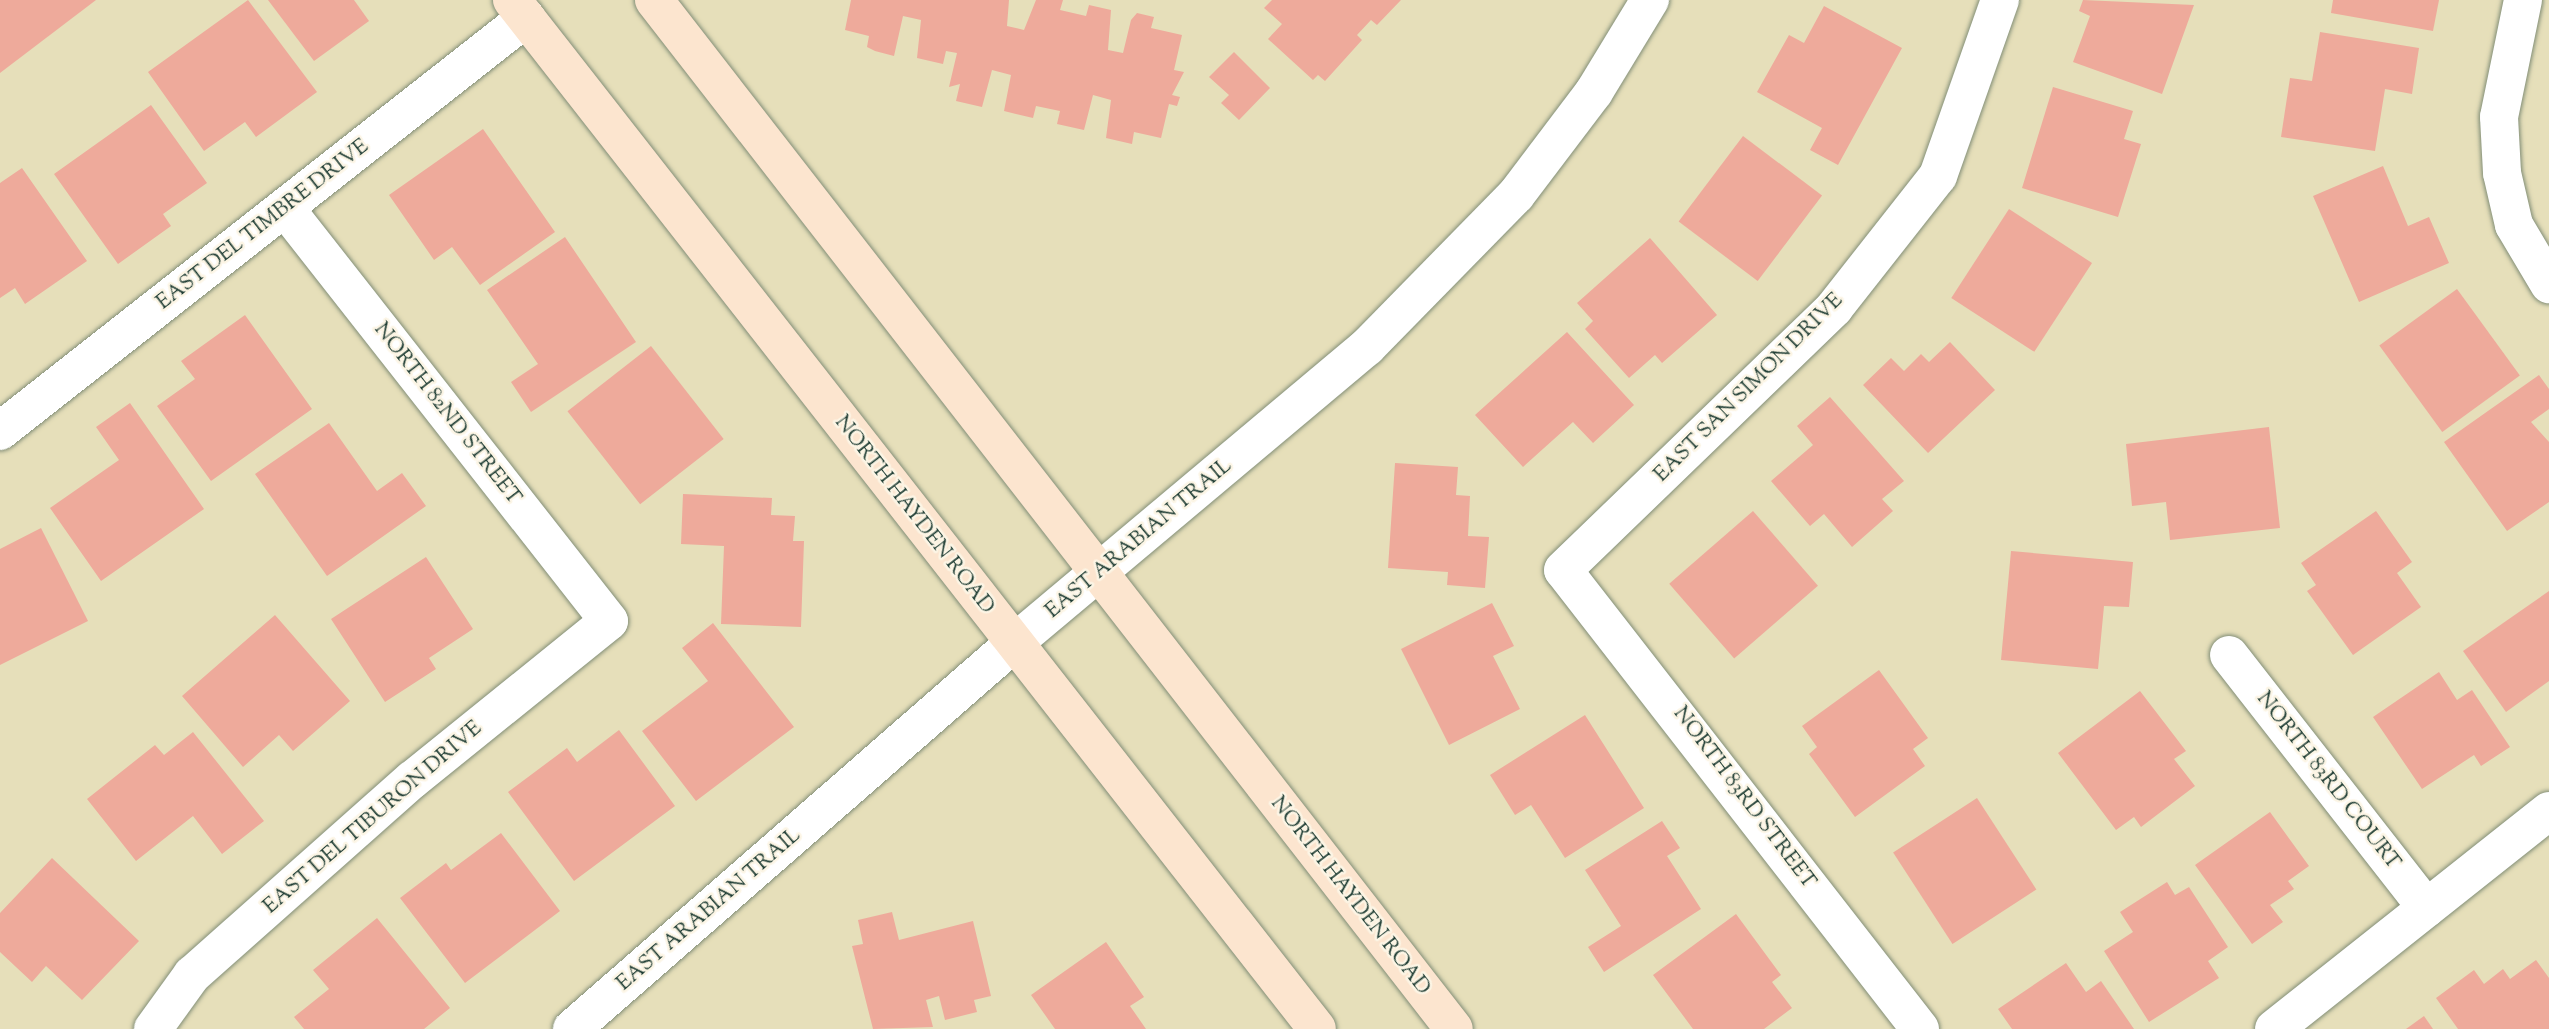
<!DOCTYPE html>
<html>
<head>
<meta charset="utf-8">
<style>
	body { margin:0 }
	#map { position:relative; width:2549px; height:1029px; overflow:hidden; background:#e6dfba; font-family:"Sorts Mill Goudy",serif }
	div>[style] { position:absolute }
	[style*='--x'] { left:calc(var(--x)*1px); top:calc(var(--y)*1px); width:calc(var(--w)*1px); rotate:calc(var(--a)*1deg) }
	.building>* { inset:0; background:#eeaa9b; transform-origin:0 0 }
	.roads { filter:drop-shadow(0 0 2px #828e77) drop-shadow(0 0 2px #828e77) }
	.minor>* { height:38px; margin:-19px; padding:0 19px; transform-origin:19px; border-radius:19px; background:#fff }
	.tertiary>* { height:38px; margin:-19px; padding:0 19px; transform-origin:19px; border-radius:19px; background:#fff }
	.secondary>* { height:38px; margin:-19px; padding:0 19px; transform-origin:19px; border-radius:19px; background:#fce5cf }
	span { translate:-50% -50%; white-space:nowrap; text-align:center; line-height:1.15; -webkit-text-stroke:5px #fcf5e5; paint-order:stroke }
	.street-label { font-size:21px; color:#1f3d34 }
</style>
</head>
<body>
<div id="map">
	<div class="building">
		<div style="clip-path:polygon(0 0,96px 0,0 73px)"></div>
		<div style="clip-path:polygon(248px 0,317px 92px,256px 137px,245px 122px,204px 151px,148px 72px)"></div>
		<div style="clip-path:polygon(268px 0,354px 0,369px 21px,314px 61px)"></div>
		<div style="clip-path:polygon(851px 0,1009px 0,1007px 26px,1024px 30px,1036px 0,1063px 0,1060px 10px,1086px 16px,1089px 5px,1111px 10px,1108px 50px,1123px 53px,1131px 20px,1137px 13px,1154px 17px,1151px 28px,1182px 35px,1174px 70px,1184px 72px,1172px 95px,1180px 97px,1177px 106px,1169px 104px,1161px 138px,1134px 132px,1132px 144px,1106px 138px,1111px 100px,1093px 95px,1084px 130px,1057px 124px,1060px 111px,1036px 106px,1033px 118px,1004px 111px,1011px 75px,992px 70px,982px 107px,956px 101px,960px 84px,949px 87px,957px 53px,946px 51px,943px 64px,917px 58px,921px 20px,903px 16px,894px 56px,875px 51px,867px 47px,869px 36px,845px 30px)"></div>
		<div style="clip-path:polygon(1272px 0,1401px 0,1377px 25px,1371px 20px,1357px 35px,1362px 40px,1325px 81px,1318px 75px,1313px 80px,1268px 39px,1282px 24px,1264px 8px)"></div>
		<div style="clip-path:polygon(2083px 0,2194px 5px,2162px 94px,2073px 62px,2090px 16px,2079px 11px)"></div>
		<div style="clip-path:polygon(2333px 0,2439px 0,2433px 31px,2331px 13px)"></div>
		<div style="clip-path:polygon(1824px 6px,1902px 48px,1838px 165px,1810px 150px,1822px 128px,1757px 92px,1789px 35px,1804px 43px)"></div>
		<div style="clip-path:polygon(2320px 32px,2419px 48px,2412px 94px,2385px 89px,2375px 151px,2281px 137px,2290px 78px,2312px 81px)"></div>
		<div style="clip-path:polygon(1234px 52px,1270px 88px,1239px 120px,1221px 103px,1229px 95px,1209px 77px)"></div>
		<div style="clip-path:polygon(2053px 87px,2133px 111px,2124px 139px,2141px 144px,2118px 217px,2022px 188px)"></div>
		<div style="clip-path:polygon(151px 105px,207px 183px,163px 214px,171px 226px,118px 264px,54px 174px)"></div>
		<div style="clip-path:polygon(483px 129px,555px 232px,480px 285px,452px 247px,434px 260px,389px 195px)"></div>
		<div style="left:1743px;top:136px;width:99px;height:107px;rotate:37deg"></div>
		<div style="clip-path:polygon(2383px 166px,2408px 226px,2429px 217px,2449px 263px,2359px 302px,2313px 196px)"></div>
		<div style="clip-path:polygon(22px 168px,87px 261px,25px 304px,15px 288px,0 298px,0 183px)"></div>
		<div style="left:2009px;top:209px;width:99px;height:106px;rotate:33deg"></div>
		<div style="clip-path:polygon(565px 237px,636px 342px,531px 412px,511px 382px,538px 364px,487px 290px)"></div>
		<div style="clip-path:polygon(1650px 238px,1717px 315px,1662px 363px,1655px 355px,1629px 378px,1585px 329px,1593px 321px,1577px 303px)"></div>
		<div style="left:2457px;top:289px;width:107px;height:96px;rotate:54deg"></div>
		<div style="clip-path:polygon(245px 315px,312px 409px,211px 481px,157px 406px,195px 379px,181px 361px)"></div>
		<div style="clip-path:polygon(1567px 332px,1634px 405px,1593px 443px,1573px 422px,1523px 467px,1475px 415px)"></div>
		<div style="clip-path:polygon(1950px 342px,1995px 390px,1928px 453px,1863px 385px,1891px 358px,1904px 371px,1921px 354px,1929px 362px)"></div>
		<div style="left:651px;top:346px;width:118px;height:106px;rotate:52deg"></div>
		<div style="clip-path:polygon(2539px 375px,2549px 389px,2549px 409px,2531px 422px,2549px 442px,2549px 502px,2507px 531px,2444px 442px)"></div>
		<div style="clip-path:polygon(1830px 397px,1904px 481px,1882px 499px,1893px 511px,1852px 547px,1824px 514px,1810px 526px,1771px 481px,1813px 445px,1797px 426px)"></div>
		<div style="clip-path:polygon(130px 403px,204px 509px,101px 581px,50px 508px,119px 460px,96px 427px)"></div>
		<div style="clip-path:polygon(329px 423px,377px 491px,402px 473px,426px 506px,327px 576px,255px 474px)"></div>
		<div style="clip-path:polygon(2269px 427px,2280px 528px,2170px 540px,2166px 502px,2132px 506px,2126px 444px)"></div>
		<div style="clip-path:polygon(1395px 463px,1458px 467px,1456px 495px,1470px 496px,1468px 536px,1489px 537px,1485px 588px,1447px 585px,1448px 572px,1388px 568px)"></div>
		<div style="clip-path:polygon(683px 494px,772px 498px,771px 515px,795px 516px,793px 541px,804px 541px,801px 627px,721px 624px,724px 546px,681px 544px)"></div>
		<div style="left:1753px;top:511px;width:99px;height:111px;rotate:49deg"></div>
		<div style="clip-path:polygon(2376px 511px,2412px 562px,2397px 573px,2421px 607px,2353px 655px,2307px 591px,2316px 585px,2301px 563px)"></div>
		<div style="clip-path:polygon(41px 528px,88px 621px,0 665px,0 549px)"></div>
		<div style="clip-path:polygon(2011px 551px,2133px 562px,2129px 607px,2104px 606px,2098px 669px,2001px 660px)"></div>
		<div style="clip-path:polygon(426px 557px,473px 629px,429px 658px,436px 669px,385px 702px,331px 619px)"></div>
		<div style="clip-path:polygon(2549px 591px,2549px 681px,2506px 712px,2463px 651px)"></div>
		<div style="clip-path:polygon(1492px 603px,1514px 646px,1493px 656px,1520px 709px,1449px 745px,1401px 649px)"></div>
		<div style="clip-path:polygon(275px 615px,350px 701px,293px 751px,279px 735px,243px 767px,182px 696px)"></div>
		<div style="clip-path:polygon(713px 623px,794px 727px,696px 801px,642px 731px,708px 681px,682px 648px)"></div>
		<div style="clip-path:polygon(1879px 670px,1928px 738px,1913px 749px,1925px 766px,1855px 817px,1809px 754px,1817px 747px,1802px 726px)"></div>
		<div style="clip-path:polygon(2439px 672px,2457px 700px,2472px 690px,2510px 747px,2481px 766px,2474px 755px,2422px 789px,2373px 717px)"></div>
		<div style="clip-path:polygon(2140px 691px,2186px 751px,2174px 759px,2195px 786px,2141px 827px,2134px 817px,2116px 830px,2058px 753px)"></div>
		<div style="clip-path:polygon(1585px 715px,1644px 808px,1565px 858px,1531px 805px,1515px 815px,1490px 775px)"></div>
		<div style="clip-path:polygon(619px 730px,675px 806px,574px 881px,508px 792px,567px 748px,577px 762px)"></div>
		<div style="clip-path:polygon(193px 732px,264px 821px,222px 854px,193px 816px,136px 861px,87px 799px,155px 745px,164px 755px)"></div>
		<div style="left:1977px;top:798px;width:109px;height:100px;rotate:57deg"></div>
		<div style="clip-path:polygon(2270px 812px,2309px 866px,2288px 881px,2294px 889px,2270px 905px,2283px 922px,2252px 944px,2195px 865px)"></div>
		<div style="clip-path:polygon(1662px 821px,1680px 848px,1667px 856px,1701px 909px,1604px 972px,1588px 947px,1621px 926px,1585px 870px)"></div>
		<div style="clip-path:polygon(501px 833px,560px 911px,465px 983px,400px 898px,446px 863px,451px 870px)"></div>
		<div style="clip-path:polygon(52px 858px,139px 941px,82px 1000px,46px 966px,32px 982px,0 952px,0 913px)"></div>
		<div style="clip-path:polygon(2167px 882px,2175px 895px,2189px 887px,2228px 947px,2208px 961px,2219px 978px,2149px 1022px,2104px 951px,2133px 932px,2120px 912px)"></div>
		<div style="clip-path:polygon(892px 912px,899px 940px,973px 921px,991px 996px,974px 1000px,977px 1012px,945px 1020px,939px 996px,926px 1000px,933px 1027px,873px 1029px,852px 946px,863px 944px,858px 920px)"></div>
		<div style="clip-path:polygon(1736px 914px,1781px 975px,1772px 982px,1792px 1008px,1764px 1029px,1693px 1029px,1653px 975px)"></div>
		<div style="clip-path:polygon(377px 918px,450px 1008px,424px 1029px,304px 1029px,294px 1017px,329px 989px,313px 970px)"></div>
		<div style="clip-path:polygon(1106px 942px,1144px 997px,1130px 1006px,1146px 1029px,1055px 1029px,1031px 995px)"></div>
		<div style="clip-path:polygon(2536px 960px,2549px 978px,2549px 1029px,2458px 1029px,2436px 998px,2474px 970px,2484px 984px,2503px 969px,2510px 979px)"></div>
		<div style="clip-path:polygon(2066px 963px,2086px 992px,2101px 981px,2134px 1029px,2012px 1029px,1998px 1009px)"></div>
		<div style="clip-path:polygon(2424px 1016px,2433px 1029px,2406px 1029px)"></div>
	</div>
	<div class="roads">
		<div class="minor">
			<div style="--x:2523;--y:0;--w:119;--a:101.6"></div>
			<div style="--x:2499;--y:117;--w:56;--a:86.9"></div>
			<div style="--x:2502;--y:173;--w:53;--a:77"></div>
			<div style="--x:2514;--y:225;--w:69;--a:59.3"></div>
			<div style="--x:0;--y:431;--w:669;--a:-38.14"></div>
			<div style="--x:2229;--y:655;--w:321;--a:52"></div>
			<div style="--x:153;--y:1029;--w:67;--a:-54.2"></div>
			<div style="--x:192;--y:975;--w:294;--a:-41.6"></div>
			<div style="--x:412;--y:780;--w:253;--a:-38.9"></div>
			<div style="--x:609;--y:621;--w:525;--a:-128.11"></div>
			<div style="--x:1920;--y:1029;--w:581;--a:-127.87"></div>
			<div style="--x:1563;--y:570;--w:377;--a:-44"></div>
			<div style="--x:1834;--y:308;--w:168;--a:-51.8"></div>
			<div style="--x:1938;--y:176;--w:187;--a:-70.6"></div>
			<div style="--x:2274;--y:1029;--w:351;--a:-38.4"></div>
		</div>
		<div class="tertiary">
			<div style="--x:572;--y:1029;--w:587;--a:-41.13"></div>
			<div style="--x:1014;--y:643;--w:461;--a:-40"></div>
			<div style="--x:1367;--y:347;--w:213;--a:-45.6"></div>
			<div style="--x:1516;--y:195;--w:129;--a:-52.9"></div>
			<div style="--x:1594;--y:92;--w:108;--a:-58.7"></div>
		</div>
		<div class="secondary">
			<div style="--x:512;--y:0;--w:1306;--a:51.96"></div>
			<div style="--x:654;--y:0;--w:1303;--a:52.14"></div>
		</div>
	</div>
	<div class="street-label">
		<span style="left:263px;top:225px;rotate:-38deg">EAST DEL TIMBRE DRIVE</span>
		<span style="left:1749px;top:388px;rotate:-45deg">EAST SAN SIMON DRIVE</span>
		<span style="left:447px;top:414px;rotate:52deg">NORTH 82ND STREET</span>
		<span style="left:914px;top:515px;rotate:52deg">NORTH HAYDEN ROAD</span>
		<span style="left:1139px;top:539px;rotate:-40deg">EAST ARABIAN TRAIL</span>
		<span style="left:2328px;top:781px;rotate:52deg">NORTH 83RD COURT</span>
		<span style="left:1744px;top:798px;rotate:53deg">NORTH 83RD STREET</span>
		<span style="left:373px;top:818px;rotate:-41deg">EAST DEL TIBURON DRIVE</span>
		<span style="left:1350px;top:896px;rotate:52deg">NORTH HAYDEN ROAD</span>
		<span style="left:709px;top:910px;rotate:-41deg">EAST ARABIAN TRAIL</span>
	</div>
</div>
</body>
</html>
